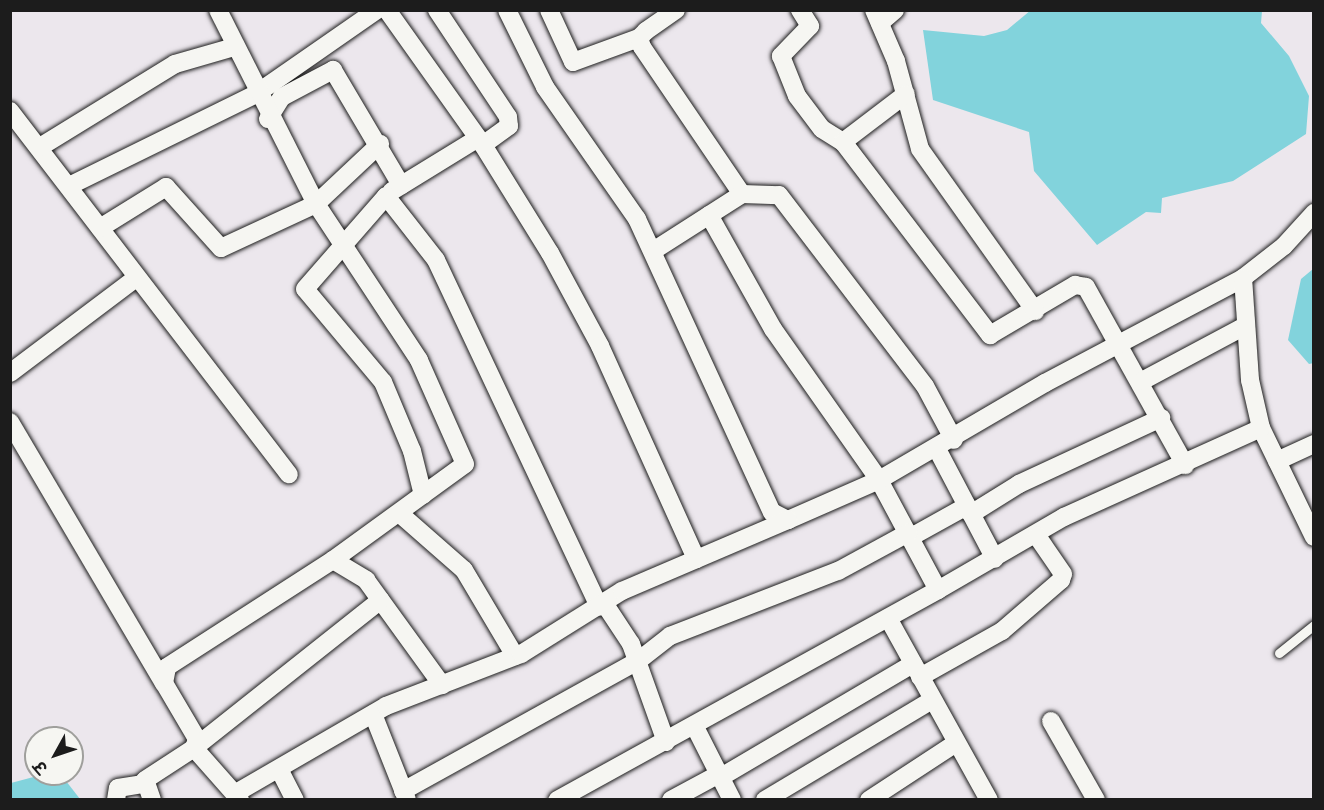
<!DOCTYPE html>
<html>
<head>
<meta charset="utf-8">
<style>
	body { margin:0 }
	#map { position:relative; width:1324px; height:810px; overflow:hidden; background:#ece7ed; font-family:"Balsamiq Sans","Playpen Sans Deva",sans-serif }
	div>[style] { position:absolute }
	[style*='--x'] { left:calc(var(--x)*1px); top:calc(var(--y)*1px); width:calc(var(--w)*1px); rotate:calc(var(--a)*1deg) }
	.water>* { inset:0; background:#82d3dc }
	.roads { filter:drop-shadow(0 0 2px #1c1c1c) drop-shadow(0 0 2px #1c1c1c) }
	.service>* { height:9px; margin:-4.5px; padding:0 4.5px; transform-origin:4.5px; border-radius:4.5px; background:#f6f6f2 }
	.minor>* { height:18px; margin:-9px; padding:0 9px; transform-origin:9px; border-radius:9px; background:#f6f6f2 }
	span { translate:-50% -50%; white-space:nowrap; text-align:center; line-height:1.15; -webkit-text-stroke:4.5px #f6f6f2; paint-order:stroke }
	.frame { position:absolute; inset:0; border:12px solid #1c1c1c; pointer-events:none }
	.north { position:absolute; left:24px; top:726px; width:60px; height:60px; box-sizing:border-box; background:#f6f6f2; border:2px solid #9f9f9c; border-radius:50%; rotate:230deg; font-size:16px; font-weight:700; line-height:24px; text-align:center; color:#1c1c1c }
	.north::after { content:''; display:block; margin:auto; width:21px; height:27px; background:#1c1c1c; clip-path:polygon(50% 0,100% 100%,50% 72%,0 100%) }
</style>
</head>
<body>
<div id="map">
	<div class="water">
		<div style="clip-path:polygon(1031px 10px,1262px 11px,1261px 23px,1289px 56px,1309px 96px,1306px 134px,1233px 181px,1162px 198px,1161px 213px,1146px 212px,1097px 245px,1034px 171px,1029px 132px,933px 100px,923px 30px,984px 36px,1007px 30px)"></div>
		<div style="clip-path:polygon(1313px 269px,1314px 363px,1309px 364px,1288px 340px,1301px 279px)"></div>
		<div style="clip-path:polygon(41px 775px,66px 781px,80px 799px,11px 799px,11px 783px)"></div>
	</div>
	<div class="roads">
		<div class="service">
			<div style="--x:1279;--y:653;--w:45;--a:-38.7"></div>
		</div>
		<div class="minor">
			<div style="--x:387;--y:10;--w:166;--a:54.6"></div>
			<div style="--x:483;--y:145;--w:127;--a:58.2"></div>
			<div style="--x:550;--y:253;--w:106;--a:61.7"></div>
			<div style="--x:600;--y:346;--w:234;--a:65.7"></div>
			<div style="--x:437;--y:10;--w:128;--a:56.4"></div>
			<div style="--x:508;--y:117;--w:9;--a:84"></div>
			<div style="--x:509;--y:126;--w:32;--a:144"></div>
			<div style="--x:507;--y:10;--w:86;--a:63.7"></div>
			<div style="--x:545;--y:87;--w:161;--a:55.1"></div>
			<div style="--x:637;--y:219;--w:323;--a:65.3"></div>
			<div style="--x:772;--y:512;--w:18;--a:27"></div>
			<div style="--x:788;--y:520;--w:99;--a:-23.7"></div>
			<div style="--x:879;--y:480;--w:125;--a:61.8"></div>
			<div style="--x:938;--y:590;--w:435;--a:151.1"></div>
			<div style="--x:549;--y:10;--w:57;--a:65.2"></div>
			<div style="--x:573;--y:62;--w:70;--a:-20"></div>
			<div style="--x:676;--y:10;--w:37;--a:145"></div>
			<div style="--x:646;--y:31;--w:10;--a:135"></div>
			<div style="--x:639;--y:38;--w:9;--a:72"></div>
			<div style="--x:642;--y:47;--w:178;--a:55.8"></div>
			<div style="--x:742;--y:194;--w:37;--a:2"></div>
			<div style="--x:779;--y:195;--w:240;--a:52.6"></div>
			<div style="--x:925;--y:386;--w:61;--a:61.8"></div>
			<div style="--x:800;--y:10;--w:19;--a:58"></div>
			<div style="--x:810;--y:26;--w:42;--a:134"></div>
			<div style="--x:781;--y:56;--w:43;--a:68.2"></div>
			<div style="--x:797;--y:96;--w:41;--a:52.9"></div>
			<div style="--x:822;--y:129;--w:25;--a:32"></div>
			<div style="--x:843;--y:142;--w:243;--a:52.7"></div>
			<div style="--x:990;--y:335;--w:99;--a:-30.5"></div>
			<div style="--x:1075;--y:285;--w:11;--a:10"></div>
			<div style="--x:1086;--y:287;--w:204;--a:60.9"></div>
			<div style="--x:874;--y:10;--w:56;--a:66.7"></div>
			<div style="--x:896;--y:61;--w:91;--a:74.7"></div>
			<div style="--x:920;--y:149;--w:199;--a:54.6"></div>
			<div style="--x:880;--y:23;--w:20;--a:-41"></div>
			<div style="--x:10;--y:111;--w:458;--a:52.5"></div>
			<div style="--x:268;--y:119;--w:26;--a:-58"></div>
			<div style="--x:282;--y:97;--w:58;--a:-27.9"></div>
			<div style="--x:333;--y:70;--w:134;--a:59.4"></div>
			<div style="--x:843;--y:142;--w:79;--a:-37.3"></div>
			<div style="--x:40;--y:147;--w:158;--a:-31.6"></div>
			<div style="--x:175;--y:64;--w:61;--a:-16.1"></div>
			<div style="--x:71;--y:185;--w:206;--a:-26.2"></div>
			<div style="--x:256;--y:94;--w:147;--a:-34.8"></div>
			<div style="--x:392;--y:191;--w:101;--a:-31.6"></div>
			<div style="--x:709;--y:215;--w:131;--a:60.7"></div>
			<div style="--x:773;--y:329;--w:184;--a:54.9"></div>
			<div style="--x:879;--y:480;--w:192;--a:-30.3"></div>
			<div style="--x:1045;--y:383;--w:224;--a:-27.9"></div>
			<div style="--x:1243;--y:278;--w:52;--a:-38"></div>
			<div style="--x:1284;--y:246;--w:45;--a:-47.7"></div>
			<div style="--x:100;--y:228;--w:78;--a:-31.8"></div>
			<div style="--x:166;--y:187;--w:82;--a:48"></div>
			<div style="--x:221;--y:248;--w:105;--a:-24.9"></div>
			<div style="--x:316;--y:204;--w:88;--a:-43.2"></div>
			<div style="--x:653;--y:251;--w:106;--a:-32.6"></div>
			<div style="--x:10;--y:373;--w:158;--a:-37"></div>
			<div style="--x:1142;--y:381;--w:117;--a:-28.1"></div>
			<div style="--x:10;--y:422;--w:303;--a:59.5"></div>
			<div style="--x:1261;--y:428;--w:121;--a:64.1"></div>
			<div style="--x:937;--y:449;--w:124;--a:62.2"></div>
			<div style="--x:1277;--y:461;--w:41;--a:-24.7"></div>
			<div style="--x:423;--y:495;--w:45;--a:-104"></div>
			<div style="--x:412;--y:451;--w:75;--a:-112.8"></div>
			<div style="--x:383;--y:382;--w:121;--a:-130"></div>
			<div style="--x:305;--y:289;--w:123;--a:-48.9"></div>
			<div style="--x:386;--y:196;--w:81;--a:52"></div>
			<div style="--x:436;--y:260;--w:383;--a:64.8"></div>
			<div style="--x:399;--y:513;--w:86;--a:41.2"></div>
			<div style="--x:464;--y:570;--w:100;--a:59.3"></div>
			<div style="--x:971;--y:514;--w:57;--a:-32"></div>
			<div style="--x:1019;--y:484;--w:157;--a:-24.9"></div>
			<div style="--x:911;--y:537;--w:64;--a:-29"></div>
			<div style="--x:333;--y:560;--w:39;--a:31"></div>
			<div style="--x:366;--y:580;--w:130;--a:54.1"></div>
			<div style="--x:938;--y:590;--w:146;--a:-30.1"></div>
			<div style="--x:1064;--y:517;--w:216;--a:-24.3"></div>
			<div style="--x:1261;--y:428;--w:49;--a:-102.9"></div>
			<div style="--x:1250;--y:380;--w:102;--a:-93.9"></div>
			<div style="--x:604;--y:603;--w:49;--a:56.6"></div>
			<div style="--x:631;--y:644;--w:104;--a:70.3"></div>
			<div style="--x:888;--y:618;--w:208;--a:61"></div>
			<div style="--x:920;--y:677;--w:94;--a:-29.3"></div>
			<div style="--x:1002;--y:631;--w:78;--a:-40.8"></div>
			<div style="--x:1061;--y:580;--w:6;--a:-72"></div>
			<div style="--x:1063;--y:574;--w:46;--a:-124.4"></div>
			<div style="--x:373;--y:714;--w:92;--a:68.4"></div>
			<div style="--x:1051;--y:721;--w:91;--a:60.3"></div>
			<div style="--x:695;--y:727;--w:82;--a:63.1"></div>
			<div style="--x:279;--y:769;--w:35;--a:63"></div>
			<div style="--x:721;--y:777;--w:223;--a:-30.5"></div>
			<div style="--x:403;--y:791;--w:269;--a:-29"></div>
			<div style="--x:638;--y:661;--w:41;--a:-38"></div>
			<div style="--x:670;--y:636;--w:180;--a:-21.2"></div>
			<div style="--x:838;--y:571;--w:80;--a:-28.5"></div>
			<div style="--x:236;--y:793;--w:173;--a:-30.1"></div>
			<div style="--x:386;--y:706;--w:145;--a:-21.1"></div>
			<div style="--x:521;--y:654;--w:119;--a:-32"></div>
			<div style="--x:622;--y:591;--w:181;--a:-23.2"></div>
			<div style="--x:116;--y:800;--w:12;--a:-81"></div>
			<div style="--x:118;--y:788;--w:26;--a:-9"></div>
			<div style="--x:152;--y:800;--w:21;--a:-109"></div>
			<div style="--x:145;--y:780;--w:59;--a:-33.1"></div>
			<div style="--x:194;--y:748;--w:9;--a:-72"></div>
			<div style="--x:197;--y:739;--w:65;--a:-120.5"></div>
			<div style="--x:164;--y:683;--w:16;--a:-79"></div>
			<div style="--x:167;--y:667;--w:197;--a:-32.8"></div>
			<div style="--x:333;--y:560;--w:163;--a:-36"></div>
			<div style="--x:465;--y:464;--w:114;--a:-113.9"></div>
			<div style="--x:419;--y:360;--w:187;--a:-123.4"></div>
			<div style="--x:316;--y:204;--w:217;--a:-116.8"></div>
			<div style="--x:240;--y:800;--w:69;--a:-131.5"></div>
			<div style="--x:194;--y:748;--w:238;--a:-38.4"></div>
			<div style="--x:671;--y:800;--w:55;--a:-28.4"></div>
			<div style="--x:765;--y:800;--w:195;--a:-30.9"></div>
			<div style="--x:869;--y:800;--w:104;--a:-33.2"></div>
		</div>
	</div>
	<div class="frame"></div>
	<div class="north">उ</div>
</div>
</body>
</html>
